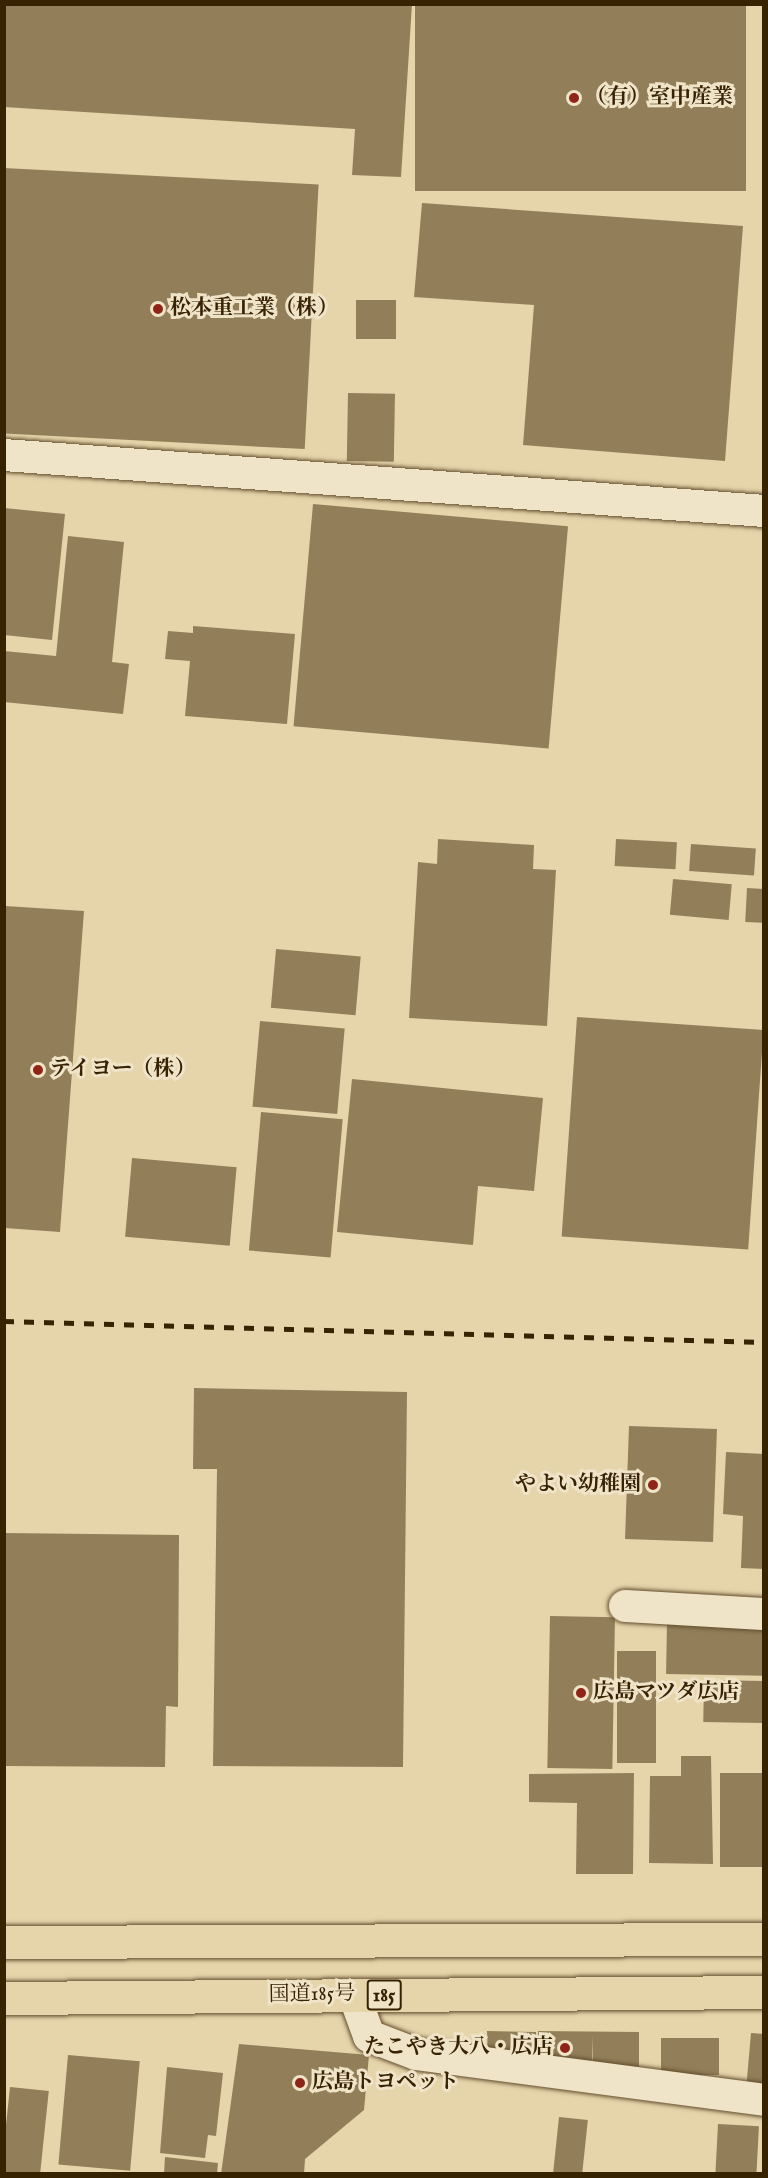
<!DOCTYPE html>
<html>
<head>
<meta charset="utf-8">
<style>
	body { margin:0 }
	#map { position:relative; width:768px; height:2178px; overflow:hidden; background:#e6d4ab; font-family:"IM FELL English","Noto Serif JP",serif }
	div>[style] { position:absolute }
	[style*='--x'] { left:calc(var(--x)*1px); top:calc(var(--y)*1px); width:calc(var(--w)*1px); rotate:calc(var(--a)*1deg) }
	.building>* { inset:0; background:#927f5a; transform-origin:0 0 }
	.roads { filter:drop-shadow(0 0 2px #634e2c) drop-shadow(0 0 2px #634e2c) }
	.minor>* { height:32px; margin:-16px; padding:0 16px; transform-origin:16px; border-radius:16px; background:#efe3c8 }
	.trunk>* { height:33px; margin:-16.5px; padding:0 16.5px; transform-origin:16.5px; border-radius:16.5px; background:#e6d4ab }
	.rail>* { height:4.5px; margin-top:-2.25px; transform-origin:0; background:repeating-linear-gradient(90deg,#372202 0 10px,transparent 0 20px) }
	.dots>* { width:16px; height:16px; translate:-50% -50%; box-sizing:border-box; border:3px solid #efe3c8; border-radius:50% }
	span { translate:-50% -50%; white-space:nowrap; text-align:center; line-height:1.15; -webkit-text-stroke:6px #efe3c8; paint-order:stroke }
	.shield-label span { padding:2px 4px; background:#efe3c8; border:2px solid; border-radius:4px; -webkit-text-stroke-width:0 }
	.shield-label { font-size:20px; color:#372202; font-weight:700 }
	.poi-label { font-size:21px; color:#372202; font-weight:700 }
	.left { translate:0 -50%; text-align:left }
	.right { translate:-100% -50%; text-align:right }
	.street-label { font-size:21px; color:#372202 }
	.frame { position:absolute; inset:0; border:6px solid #372202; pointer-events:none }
</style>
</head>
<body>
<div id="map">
	<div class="building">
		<div style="clip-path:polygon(4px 4px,412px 4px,401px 177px,352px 175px,355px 129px,4px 107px)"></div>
		<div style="left:415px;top:4px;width:331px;height:187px"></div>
		<div style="left:4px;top:168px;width:315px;height:265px;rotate:3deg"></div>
		<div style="clip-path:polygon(422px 203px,743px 226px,725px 461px,523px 445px,534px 305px,414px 297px)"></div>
		<div style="left:356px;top:300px;width:40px;height:39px"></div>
		<div style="left:348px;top:393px;width:47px;height:68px;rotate:1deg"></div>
		<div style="left:313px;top:504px;width:256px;height:223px;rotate:5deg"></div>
		<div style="clip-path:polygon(4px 508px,65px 514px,52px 640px,4px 635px)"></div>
		<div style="clip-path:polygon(68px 536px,124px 542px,112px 662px,129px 664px,123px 714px,4px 702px,4px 651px,56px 656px)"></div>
		<div style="clip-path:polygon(193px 626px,295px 634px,287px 724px,185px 716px,190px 661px,165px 659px,168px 631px,193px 633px)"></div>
		<div style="clip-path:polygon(438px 839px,534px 845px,533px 869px,556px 870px,547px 1026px,409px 1018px,418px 862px,437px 864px)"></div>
		<div style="left:616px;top:839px;width:61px;height:27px;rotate:3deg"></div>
		<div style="left:691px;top:844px;width:65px;height:27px;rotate:4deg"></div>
		<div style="left:673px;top:879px;width:59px;height:36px;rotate:5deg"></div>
		<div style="left:747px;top:888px;width:17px;height:34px;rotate:3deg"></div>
		<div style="clip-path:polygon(5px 906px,84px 911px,60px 1232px,5px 1228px)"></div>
		<div style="left:276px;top:949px;width:85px;height:59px;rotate:5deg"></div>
		<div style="left:577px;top:1017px;width:187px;height:220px;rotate:4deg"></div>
		<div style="left:260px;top:1021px;width:85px;height:86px;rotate:5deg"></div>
		<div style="clip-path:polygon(352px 1079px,543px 1098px,534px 1191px,478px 1186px,473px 1245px,337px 1232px)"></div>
		<div style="left:261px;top:1112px;width:82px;height:139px;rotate:5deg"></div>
		<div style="left:132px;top:1158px;width:105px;height:79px;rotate:5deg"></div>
		<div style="clip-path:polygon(194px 1388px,407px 1392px,403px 1767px,213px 1766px,217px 1469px,193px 1469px)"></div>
		<div style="left:629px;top:1426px;width:88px;height:113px;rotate:2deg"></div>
		<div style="clip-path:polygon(726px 1452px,764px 1454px,764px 1569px,741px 1568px,743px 1516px,723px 1514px)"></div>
		<div style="clip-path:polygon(4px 1533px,179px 1535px,178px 1707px,166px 1706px,165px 1767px,4px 1766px)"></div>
		<div style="left:550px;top:1616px;width:65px;height:152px;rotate:1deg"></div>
		<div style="left:667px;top:1622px;width:97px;height:52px;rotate:1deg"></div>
		<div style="left:617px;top:1651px;width:39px;height:112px"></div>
		<div style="left:704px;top:1680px;width:60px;height:42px;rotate:1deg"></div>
		<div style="clip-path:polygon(681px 1756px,711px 1756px,713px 1864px,649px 1863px,650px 1776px,681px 1776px)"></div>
		<div style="clip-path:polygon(634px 1773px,633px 1874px,576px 1874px,577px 1803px,529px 1802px,529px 1774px)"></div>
		<div style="left:720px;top:1773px;width:44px;height:94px"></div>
		<div style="clip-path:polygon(487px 2031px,536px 2032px,536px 2064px,488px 2054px)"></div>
		<div style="clip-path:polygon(538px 2031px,639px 2032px,639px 2070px,593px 2070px,593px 2035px,592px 2069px,537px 2064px)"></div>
		<div style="clip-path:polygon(751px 2033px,764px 2034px,764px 2091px,746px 2090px)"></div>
		<div style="left:661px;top:2038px;width:58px;height:37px"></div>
		<div style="clip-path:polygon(239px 2044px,369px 2055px,364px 2110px,305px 2159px,304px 2174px,221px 2174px)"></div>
		<div style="left:68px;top:2055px;width:72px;height:110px;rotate:5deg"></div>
		<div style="clip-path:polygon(167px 2067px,223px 2073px,216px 2136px,208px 2135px,205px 2158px,160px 2153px)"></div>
		<div style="left:10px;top:2087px;width:39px;height:87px;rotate:6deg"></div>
		<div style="left:559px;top:2117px;width:29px;height:57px;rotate:6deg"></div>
		<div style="left:718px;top:2124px;width:41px;height:50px;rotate:3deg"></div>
		<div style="clip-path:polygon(165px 2157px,218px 2163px,217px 2174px,164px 2174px)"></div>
	</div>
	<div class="roads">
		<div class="minor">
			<div style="--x:4;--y:455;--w:762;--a:4.21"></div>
			<div style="--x:625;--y:1606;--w:139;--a:3.3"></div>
			<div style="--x:354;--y:1995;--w:44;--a:69.9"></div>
			<div style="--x:369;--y:2036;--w:50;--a:21"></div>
			<div style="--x:416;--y:2054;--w:351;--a:7.5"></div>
		</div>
		<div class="trunk">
			<div style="--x:4;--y:1942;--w:760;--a:-0.23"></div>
			<div style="--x:4;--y:1998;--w:760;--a:-0.45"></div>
		</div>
	</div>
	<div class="rail">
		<div style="--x:4;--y:1321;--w:760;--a:1.58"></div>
	</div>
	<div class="dots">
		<div style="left:574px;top:98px;background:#8f2418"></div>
		<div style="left:158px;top:309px;background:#8f2418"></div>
		<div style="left:38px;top:1070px;background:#8f2418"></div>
		<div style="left:653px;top:1485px;background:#8f2418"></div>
		<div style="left:581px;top:1693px;background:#8f2418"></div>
		<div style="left:565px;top:2048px;background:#8f2418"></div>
		<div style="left:300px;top:2083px;background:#8f2418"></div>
	</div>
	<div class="shield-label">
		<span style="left:384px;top:1995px">185</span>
	</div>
	<div class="poi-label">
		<span class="left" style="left:586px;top:98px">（有）室中産業</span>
		<span class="left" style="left:170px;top:309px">松本重工業（株）</span>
		<span class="left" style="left:50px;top:1070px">テイヨー（株）</span>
		<span class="right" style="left:641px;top:1485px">やよい幼稚園</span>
		<span class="left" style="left:593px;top:1693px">広島マツダ広店</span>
		<span class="right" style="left:553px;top:2048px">たこやき大八・広店</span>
		<span class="left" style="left:312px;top:2083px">広島トヨペット</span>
	</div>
	<div class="street-label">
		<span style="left:312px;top:1995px;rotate:-1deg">国道185号</span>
	</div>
	<div class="frame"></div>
</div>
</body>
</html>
